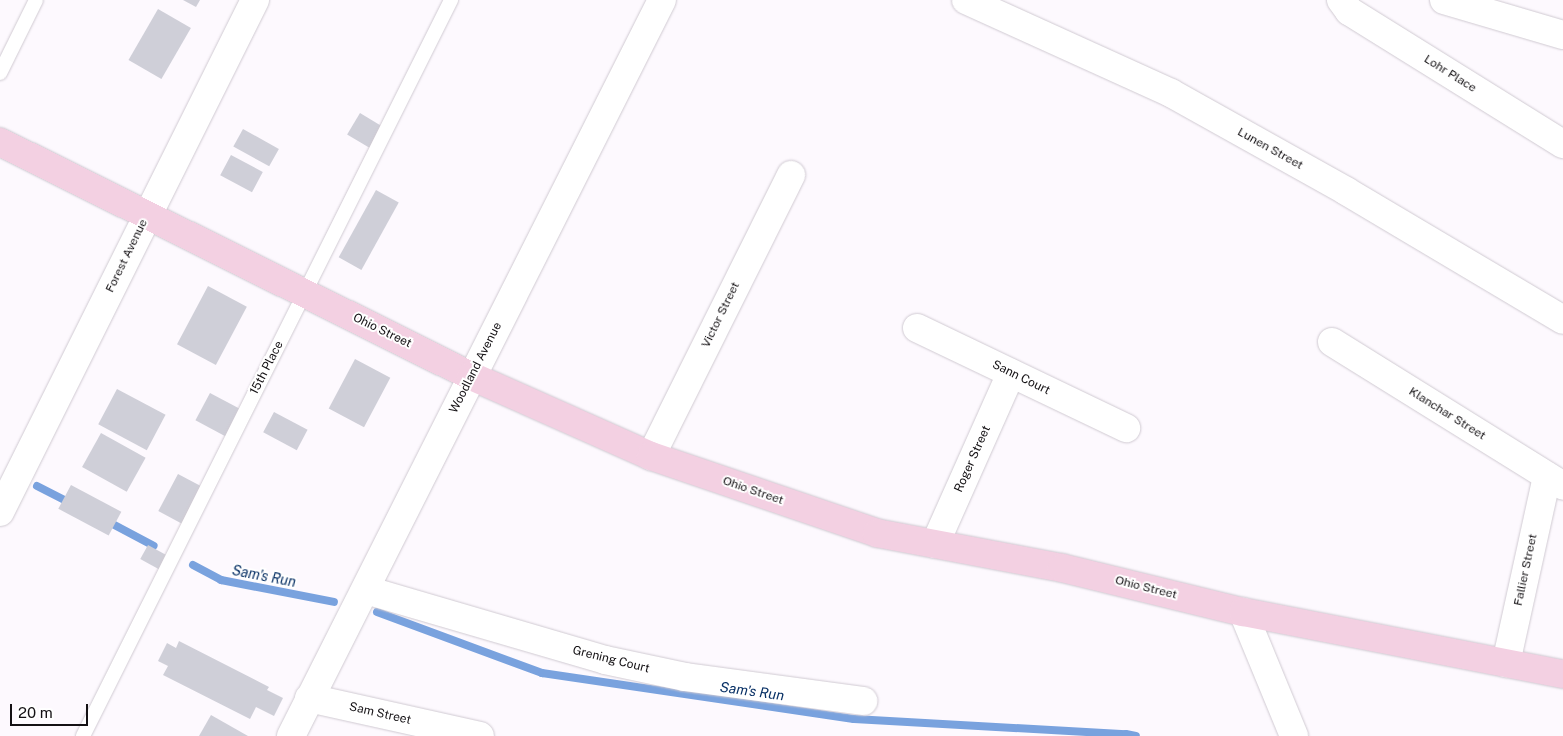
<!DOCTYPE html>
<html>
<head>
<meta charset="utf-8">
<style>
	body { margin:0 }
	#map { position:relative; width:1563px; height:736px; overflow:hidden; background:#fdf9fe; font-family:"Public Sans",sans-serif }
	div>[style] { position:absolute }
	[style*='--x'] { left:calc(var(--x)*1px); top:calc(var(--y)*1px); width:calc(var(--w)*1px); rotate:calc(var(--a)*1deg) }
	.stream>* { height:8px; margin:-4px; padding:0 4px; transform-origin:4px; border-radius:4px; background:#79a2de }
	.building>* { inset:0; background:#cfcfd8; transform-origin:0 0 }
	.roads { filter:drop-shadow(0 0 1px #d0cad2) drop-shadow(0 0 1px #d0cad2) }
	.lane>* { height:14px; margin:-7px; padding:0 7px; transform-origin:7px; border-radius:7px; background:#fff }
	.street>* { height:28px; margin:-14px; padding:0 14px; transform-origin:14px; border-radius:14px; background:#fff }
	.secondary>* { height:28px; margin:-14px; padding:0 14px; transform-origin:14px; border-radius:14px; background:#f3d0e2 }
	span { translate:-50% -50%; white-space:nowrap; text-align:center; line-height:1.15; -webkit-text-stroke:4px #fff; paint-order:stroke }
	.street-label { font-size:12px; color:#141114 }
	.water-label { font-size:14px; color:#083065; font-style:italic }
	.scale { position:absolute; left:10px; top:704px; width:78px; height:22px; box-sizing:border-box; border:2px solid #141114; border-top:0; padding-left:6px; font-size:15px; line-height:18px; white-space:nowrap; color:#141114; -webkit-text-stroke:4px #fff; paint-order:stroke }
</style>
</head>
<body>
<div id="map">
	<div class="stream">
		<div style="--x:37;--y:486;--w:39;--a:27"></div>
		<div style="--x:105;--y:520;--w:55;--a:28"></div>
		<div style="--x:193;--y:565;--w:32;--a:28"></div>
		<div style="--x:221;--y:580;--w:115;--a:11"></div>
		<div style="--x:377;--y:612;--w:176;--a:20.3"></div>
		<div style="--x:542;--y:673;--w:315;--a:8.4"></div>
		<div style="--x:854;--y:719;--w:272;--a:3.2"></div>
		<div style="--x:1126;--y:734;--w:10;--a:11"></div>
	</div>
	<div class="building">
		<div style="clip-path:polygon(183px 0,200px 0,196px 7px)"></div>
		<div style="left:158px;top:9px;width:38px;height:59px;rotate:30deg"></div>
		<div style="left:360px;top:113px;width:26px;height:25px;rotate:31deg"></div>
		<div style="left:243px;top:129px;width:41px;height:20px;rotate:29deg"></div>
		<div style="left:231px;top:155px;width:36px;height:23px;rotate:28deg"></div>
		<div style="left:376px;top:190px;width:26px;height:77px;rotate:29deg"></div>
		<div style="left:208px;top:286px;width:44px;height:66px;rotate:28deg"></div>
		<div style="left:355px;top:359px;width:40px;height:56px;rotate:28deg"></div>
		<div style="left:117px;top:389px;width:55px;height:40px;rotate:28deg"></div>
		<div style="left:210px;top:393px;width:38px;height:31px;rotate:28deg"></div>
		<div style="left:274px;top:412px;width:38px;height:23px;rotate:28deg"></div>
		<div style="left:101px;top:433px;width:51px;height:39px;rotate:29deg"></div>
		<div style="left:178px;top:474px;width:30px;height:42px;rotate:28deg"></div>
		<div style="left:71px;top:485px;width:57px;height:27px;rotate:28deg"></div>
		<div style="left:148px;top:545px;width:26px;height:16px;rotate:29deg"></div>
		<div style="clip-path:polygon(179px 641px,269px 687px,267px 690px,283px 698px,274px 716px,256px 707px,250px 719px,163px 675px,168px 666px,158px 661px,167px 643px,176px 648px)"></div>
		<div style="clip-path:polygon(211px 715px,248px 736px,199px 736px)"></div>
	</div>
	<div class="roads">
		<div class="lane">
			<div style="--x:0;--y:73;--w:81;--a:-63.7"></div>
			<div style="--x:83;--y:736;--w:823;--a:-63.43"></div>
		</div>
		<div class="street">
			<div style="--x:966;--y:0;--w:225;--a:24.4"></div>
			<div style="--x:1171;--y:93;--w:201;--a:29.2"></div>
			<div style="--x:1346;--y:191;--w:252;--a:30.7"></div>
			<div style="--x:1341;--y:0;--w:14;--a:54"></div>
			<div style="--x:1349;--y:11;--w:252;--a:31.9"></div>
			<div style="--x:1444;--y:0;--w:124;--a:16.4"></div>
			<div style="--x:917;--y:328;--w:232;--a:25.6"></div>
			<div style="--x:1332;--y:342;--w:272;--a:31.9"></div>
			<div style="--x:651;--y:456;--w:314;--a:-63.5"></div>
			<div style="--x:0;--y:512;--w:572;--a:-63.52"></div>
			<div style="--x:935;--y:544;--w:187;--a:-66"></div>
			<div style="--x:366;--y:590;--w:249;--a:16.3"></div>
			<div style="--x:605;--y:660;--w:82;--a:12"></div>
			<div style="--x:685;--y:677;--w:180;--a:7.7"></div>
			<div style="--x:1243;--y:612;--w:134;--a:67.6"></div>
			<div style="--x:1506;--y:663;--w:191;--a:-77.6"></div>
			<div style="--x:309;--y:698;--w:175;--a:12.5"></div>
			<div style="--x:291;--y:736;--w:824;--a:-63.25"></div>
		</div>
		<div class="secondary">
			<div style="--x:0;--y:142;--w:526;--a:26.42"></div>
			<div style="--x:471;--y:376;--w:197;--a:24"></div>
			<div style="--x:651;--y:456;--w:239;--a:18.8"></div>
			<div style="--x:877;--y:533;--w:188;--a:10.7"></div>
			<div style="--x:1062;--y:568;--w:186;--a:13.7"></div>
			<div style="--x:1243;--y:612;--w:326;--a:11"></div>
		</div>
	</div>
	<div class="street-label">
		<span style="left:1450px;top:74px;rotate:32deg">Lohr Place</span>
		<span style="left:1270px;top:149px;rotate:29deg">Lunen Street</span>
		<span style="left:127px;top:256px;rotate:-64deg">Forest Avenue</span>
		<span style="left:721px;top:315px;rotate:-64deg">Victor Street</span>
		<span style="left:382px;top:331px;rotate:26deg">Ohio Street</span>
		<span style="left:267px;top:368px;rotate:-63deg">15th Place</span>
		<span style="left:476px;top:368px;rotate:-63deg">Woodland Avenue</span>
		<span style="left:1021px;top:378px;rotate:26deg">Sann Court</span>
		<span style="left:1447px;top:414px;rotate:32deg">Klanchar Street</span>
		<span style="left:973px;top:459px;rotate:-66deg">Roger Street</span>
		<span style="left:753px;top:491px;rotate:19deg">Ohio Street</span>
		<span style="left:1526px;top:570px;rotate:-78deg">Fallier Street</span>
		<span style="left:1146px;top:588px;rotate:14deg">Ohio Street</span>
		<span style="left:611px;top:660px;rotate:14deg">Grening Court</span>
		<span style="left:380px;top:714px;rotate:13deg">Sam Street</span>
	</div>
	<div class="water-label">
		<span style="left:264px;top:576px;rotate:11deg">Sam's Run</span>
		<span style="left:752px;top:691px;rotate:8deg">Sam's Run</span>
	</div>
	<div class="scale">20 m</div>
</div>
</body>
</html>
